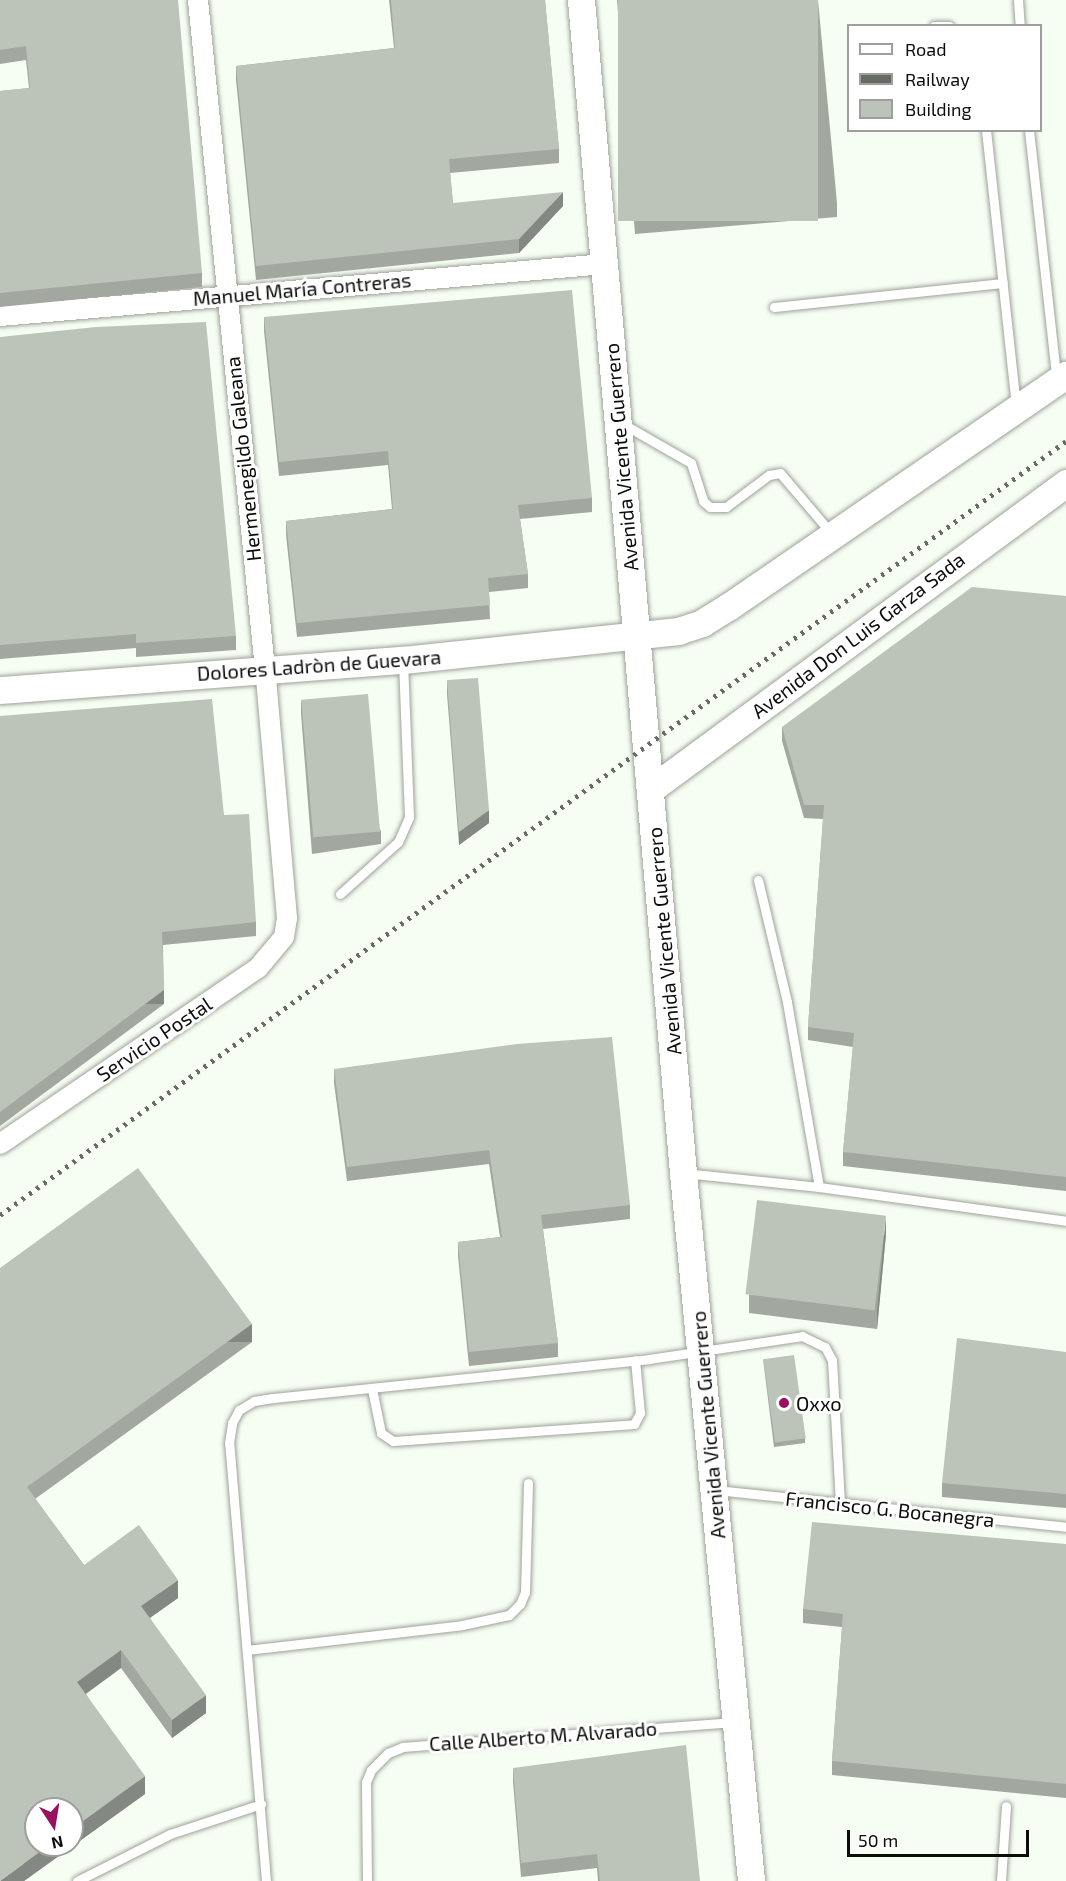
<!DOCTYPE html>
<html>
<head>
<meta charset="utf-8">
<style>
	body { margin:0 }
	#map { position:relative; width:1066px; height:1881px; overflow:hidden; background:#f6fdf2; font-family:"Exo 2",sans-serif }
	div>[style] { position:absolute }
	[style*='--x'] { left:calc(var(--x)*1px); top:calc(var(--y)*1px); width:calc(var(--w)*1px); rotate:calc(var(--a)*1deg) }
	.roads { filter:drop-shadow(0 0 2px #9da399) drop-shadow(0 0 2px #9da399) }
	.lane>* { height:9px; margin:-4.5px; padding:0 4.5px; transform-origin:4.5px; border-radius:4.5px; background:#fff }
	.street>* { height:20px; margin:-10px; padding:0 10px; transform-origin:10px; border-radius:10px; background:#fff }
	.secondary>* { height:27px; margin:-13.5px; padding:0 13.5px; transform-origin:13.5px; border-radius:13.5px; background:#fff }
	.rail>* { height:4.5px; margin-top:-2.25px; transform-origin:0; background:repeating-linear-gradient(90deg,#666b64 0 3px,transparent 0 9px) }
	.wall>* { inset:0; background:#a2a89f }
	.shaded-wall>* { inset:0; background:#848882; transform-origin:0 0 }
	.building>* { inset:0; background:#bcc3b9; transform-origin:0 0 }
	.dots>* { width:16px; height:16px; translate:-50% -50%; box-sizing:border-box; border:3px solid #fff; border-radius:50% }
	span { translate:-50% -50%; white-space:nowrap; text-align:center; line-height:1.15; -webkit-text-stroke:6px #fff; paint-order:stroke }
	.street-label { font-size:20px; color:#0a0d09 }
	.poi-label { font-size:20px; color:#0a0d09 }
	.left { translate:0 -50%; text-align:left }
	.legend { position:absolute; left:847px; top:24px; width:195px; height:108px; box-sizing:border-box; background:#fff; border:2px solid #9d9e9d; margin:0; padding:8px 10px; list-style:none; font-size:18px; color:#0a0d09 }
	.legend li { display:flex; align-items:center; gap:12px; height:30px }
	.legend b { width:30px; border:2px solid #9d9e9d }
	.north { position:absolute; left:24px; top:1797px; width:60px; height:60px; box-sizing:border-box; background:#fff; border:2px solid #9d9e9d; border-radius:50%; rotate:168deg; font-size:16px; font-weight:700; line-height:24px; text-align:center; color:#0a0d09 }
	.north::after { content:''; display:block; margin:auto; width:21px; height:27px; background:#990f62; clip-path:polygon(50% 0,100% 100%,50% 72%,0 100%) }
	.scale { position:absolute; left:847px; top:1830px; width:182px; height:27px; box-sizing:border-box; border:3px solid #0a0d09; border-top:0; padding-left:8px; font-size:18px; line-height:21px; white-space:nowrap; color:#0a0d09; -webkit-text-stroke:4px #fff; paint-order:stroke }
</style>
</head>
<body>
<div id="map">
	<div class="roads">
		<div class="lane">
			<div style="--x:1018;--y:0;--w:26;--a:86"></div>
			<div style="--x:934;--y:26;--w:15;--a:0"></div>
			<div style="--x:986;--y:130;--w:277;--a:83.8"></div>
			<div style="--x:1029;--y:130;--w:247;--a:83.7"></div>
			<div style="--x:774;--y:307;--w:230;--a:-6"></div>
			<div style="--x:623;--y:424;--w:78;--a:29.8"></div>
			<div style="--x:691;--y:463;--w:40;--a:72"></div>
			<div style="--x:703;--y:501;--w:9;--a:41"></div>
			<div style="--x:710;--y:507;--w:16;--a:0"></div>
			<div style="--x:726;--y:507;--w:54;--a:-36.7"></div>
			<div style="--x:769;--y:475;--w:11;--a:-10"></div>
			<div style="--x:780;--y:473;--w:79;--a:49.6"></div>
			<div style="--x:758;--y:880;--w:125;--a:76.6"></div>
			<div style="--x:787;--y:1002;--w:188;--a:80.2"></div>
			<div style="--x:340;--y:894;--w:78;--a:-41.9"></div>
			<div style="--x:398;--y:842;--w:27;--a:-66"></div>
			<div style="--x:409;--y:817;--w:154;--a:-92.2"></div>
			<div style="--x:684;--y:1173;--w:136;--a:5.9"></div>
			<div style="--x:819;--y:1187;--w:249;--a:7.8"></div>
			<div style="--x:372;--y:1389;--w:45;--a:78.4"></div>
			<div style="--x:381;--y:1433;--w:14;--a:34"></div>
			<div style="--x:393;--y:1441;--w:242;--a:-4"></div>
			<div style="--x:634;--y:1424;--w:13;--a:-61"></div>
			<div style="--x:640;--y:1413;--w:53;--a:-95.4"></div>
			<div style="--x:716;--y:1490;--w:352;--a:6"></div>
			<div style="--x:247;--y:1650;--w:216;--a:-6.6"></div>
			<div style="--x:462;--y:1625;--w:48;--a:-12"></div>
			<div style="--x:509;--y:1615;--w:16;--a:-45"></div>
			<div style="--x:520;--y:1604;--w:13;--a:-67"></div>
			<div style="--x:525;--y:1592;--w:109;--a:-88.4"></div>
			<div style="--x:77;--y:1881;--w:104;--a:-26.8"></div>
			<div style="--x:170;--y:1834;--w:96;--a:-18.2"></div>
			<div style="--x:266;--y:1881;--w:440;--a:-94.8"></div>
			<div style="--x:229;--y:1443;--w:20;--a:-81"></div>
			<div style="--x:232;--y:1423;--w:15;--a:-62"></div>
			<div style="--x:239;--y:1410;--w:17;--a:-31"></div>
			<div style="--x:254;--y:1401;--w:19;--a:-9"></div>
			<div style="--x:273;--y:1398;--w:378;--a:-5.9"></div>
			<div style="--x:649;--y:1359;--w:155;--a:-8.5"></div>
			<div style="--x:802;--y:1336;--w:25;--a:26"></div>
			<div style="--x:825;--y:1347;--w:15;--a:62"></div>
			<div style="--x:832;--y:1360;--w:144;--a:86.8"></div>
			<div style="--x:367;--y:1881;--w:99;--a:-90.6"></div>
			<div style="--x:366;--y:1782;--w:13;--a:-67"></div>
			<div style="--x:371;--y:1770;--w:24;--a:-45"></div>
			<div style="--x:388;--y:1753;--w:16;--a:-22"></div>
			<div style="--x:403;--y:1747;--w:331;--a:-4.3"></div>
			<div style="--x:1001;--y:1881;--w:75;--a:-86.2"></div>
		</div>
		<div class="street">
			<div style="--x:0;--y:316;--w:607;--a:-4.91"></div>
			<div style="--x:0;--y:1144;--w:312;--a:-34.3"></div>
			<div style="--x:258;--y:968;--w:40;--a:-50"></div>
			<div style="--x:284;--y:937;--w:19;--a:-81"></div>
			<div style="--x:287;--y:918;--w:250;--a:-95"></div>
			<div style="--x:265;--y:669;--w:672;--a:-95.72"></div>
		</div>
		<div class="secondary">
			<div style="--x:581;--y:0;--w:1177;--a:85.03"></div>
			<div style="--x:683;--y:1173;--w:711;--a:84.51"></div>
			<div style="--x:0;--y:690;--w:404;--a:-4.3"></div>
			<div style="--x:403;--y:660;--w:277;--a:-6"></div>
			<div style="--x:678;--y:631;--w:25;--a:-18"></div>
			<div style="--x:702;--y:623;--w:31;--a:-32"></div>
			<div style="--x:728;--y:607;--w:410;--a:-34.5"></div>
			<div style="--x:651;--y:789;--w:516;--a:-36.4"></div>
		</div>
	</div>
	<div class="rail">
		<div style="--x:0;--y:1215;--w:1317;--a:-35.98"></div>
	</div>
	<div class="wall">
		<div style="clip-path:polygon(0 0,202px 273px,202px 287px,0 307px,0 91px,29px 88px,26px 60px,0 64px)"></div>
		<div style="clip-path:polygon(389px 0,545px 0,559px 149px,559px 163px,450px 173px,453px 203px,563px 206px,519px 253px,256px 280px,236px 80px,236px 66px,394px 48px)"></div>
		<div style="clip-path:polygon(617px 0,818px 0,837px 203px,837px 217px,635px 234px)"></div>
		<div style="clip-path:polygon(264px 317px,592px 498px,592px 512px,520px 519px,528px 574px,528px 588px,489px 592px,490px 619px,297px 637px,286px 535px,286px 521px,392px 509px,388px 465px,279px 476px,264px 331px)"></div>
		<div style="clip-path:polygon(0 337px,236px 636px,236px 650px,136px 657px,136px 648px,0 659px)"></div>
		<div style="clip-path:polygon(1066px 596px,1066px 1191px,843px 1166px,843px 1152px,853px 1047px,808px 1040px,808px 1027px,823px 819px,804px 818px,782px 741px,782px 727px)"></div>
		<div style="clip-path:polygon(447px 680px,489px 823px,459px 845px,447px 694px)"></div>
		<div style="clip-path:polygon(301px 700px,381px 831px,381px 844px,312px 854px,301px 714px)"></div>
		<div style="clip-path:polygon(0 716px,224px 815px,256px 922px,256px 936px,163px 945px,164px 1004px,0 1126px)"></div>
		<div style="clip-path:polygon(334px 1069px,630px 1205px,630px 1219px,543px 1229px,558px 1343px,558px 1357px,469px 1366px,458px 1256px,458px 1242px,500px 1237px,489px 1164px,347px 1181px,334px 1083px)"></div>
		<div style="clip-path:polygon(886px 1234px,877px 1329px,749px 1313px,749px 1295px)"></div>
		<div style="clip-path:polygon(0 1268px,252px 1342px,35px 1499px,84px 1565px,178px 1598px,150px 1618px,206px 1713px,172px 1738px,121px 1668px,86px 1694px,145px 1794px,24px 1881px)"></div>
		<div style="clip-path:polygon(1066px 1352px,1066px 1508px,942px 1497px,942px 1483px)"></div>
		<div style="clip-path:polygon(763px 1359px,805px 1438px,805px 1443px,774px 1447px)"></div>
		<div style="clip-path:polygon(1066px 1544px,1066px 1798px,832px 1775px,832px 1761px,842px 1627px,803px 1623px,803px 1609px)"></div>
		<div style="clip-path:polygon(513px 1768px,700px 1881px,598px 1881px,597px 1868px,521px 1877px,513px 1782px)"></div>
	</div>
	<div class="shaded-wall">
		<div style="clip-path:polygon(563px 192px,563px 206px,519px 253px,519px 239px)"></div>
		<div style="clip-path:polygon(489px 810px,489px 823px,459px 845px,459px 832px)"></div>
		<div style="left:164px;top:990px;width:14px;height:204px;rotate:90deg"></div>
		<div style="clip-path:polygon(886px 1216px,886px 1234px,877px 1329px,877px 1311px)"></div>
		<div style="left:252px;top:1324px;width:18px;height:278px;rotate:90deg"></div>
		<div style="clip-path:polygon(178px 1580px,178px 1598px,141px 1624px,141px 1606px)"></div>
		<div style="clip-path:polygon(121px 1650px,121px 1668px,77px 1700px,77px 1682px)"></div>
		<div style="clip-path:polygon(206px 1695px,206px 1713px,172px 1738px,172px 1720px)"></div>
		<div style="clip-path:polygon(145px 1776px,145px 1794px,24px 1881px,0 1881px,49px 1845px,72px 1845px,72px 1829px)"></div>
	</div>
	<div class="building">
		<div style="clip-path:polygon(0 0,178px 0,202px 273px,0 293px,0 91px,30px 88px,26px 46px,0 50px)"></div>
		<div style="clip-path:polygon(391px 0,545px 0,559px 149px,449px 159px,453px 203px,563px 192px,519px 239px,256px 266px,236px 66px,395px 48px)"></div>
		<div style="left:618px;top:0;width:200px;height:221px"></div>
		<div style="clip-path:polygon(572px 290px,592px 498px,518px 505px,528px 574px,488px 578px,490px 605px,297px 623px,286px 521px,393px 509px,388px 451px,279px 462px,264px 317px)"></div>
		<div style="clip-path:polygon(206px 322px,236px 636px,136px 643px,136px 634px,0 645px,0 337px,96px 327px)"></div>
		<div style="clip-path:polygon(972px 587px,1066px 596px,1066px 1177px,843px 1152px,854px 1033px,808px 1027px,824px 805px,804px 805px,782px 727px)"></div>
		<div style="clip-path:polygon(478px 678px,489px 810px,459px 832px,447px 680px)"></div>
		<div style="left:368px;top:694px;width:138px;height:67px;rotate:85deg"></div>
		<div style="clip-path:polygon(212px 699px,224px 815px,249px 814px,256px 922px,162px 932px,164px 990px,0 1112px,0 716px)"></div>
		<div style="clip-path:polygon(612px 1037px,630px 1205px,541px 1215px,558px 1343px,469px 1352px,458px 1242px,502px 1237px,489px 1150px,347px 1167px,334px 1069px,517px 1044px)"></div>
		<div style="clip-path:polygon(138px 1168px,252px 1324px,27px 1487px,84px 1565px,139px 1525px,178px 1580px,141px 1606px,206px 1695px,172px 1720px,121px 1650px,77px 1682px,145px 1776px,72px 1829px,72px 1809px,36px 1809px,36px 1845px,49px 1845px,0 1881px,0 1268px)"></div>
		<div style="left:757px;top:1200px;width:130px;height:95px;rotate:7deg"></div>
		<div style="clip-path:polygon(957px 1338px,1066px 1352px,1066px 1494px,942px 1483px)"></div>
		<div style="left:794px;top:1355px;width:84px;height:31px;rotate:82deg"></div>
		<div style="clip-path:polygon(812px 1522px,1066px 1544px,1066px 1784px,832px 1761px,843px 1614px,803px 1609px)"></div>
		<div style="clip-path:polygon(686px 1745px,700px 1881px,600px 1881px,597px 1854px,521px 1863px,513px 1768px)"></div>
	</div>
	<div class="dots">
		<div style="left:784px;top:1403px;background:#990f62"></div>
	</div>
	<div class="street-label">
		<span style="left:302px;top:289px;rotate:-5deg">Manuel María Contreras</span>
		<span style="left:621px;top:457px;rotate:-95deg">Avenida Vicente Guerrero</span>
		<span style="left:243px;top:459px;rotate:-96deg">Hermenegildo Galeana</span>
		<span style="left:858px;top:635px;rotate:-37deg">Avenida Don Luis Garza Sada</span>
		<span style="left:319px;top:665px;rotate:-4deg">Dolores Ladròn de Guevara</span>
		<span style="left:664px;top:941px;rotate:-95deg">Avenida Vicente Guerrero</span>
		<span style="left:154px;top:1039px;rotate:-34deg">Servicio Postal</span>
		<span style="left:708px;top:1425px;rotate:-95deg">Avenida Vicente Guerrero</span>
		<span style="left:890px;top:1509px;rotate:6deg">Francisco G. Bocanegra</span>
		<span style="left:543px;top:1736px;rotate:-4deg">Calle Alberto M. Alvarado</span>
	</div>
	<div class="poi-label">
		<span class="left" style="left:796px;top:1403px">Oxxo</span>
	</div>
	<ul class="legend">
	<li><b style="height:8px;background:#fff"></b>Road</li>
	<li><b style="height:8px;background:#666b64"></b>Railway</li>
	<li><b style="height:16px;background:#bcc3b9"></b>Building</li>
	</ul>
	<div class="north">N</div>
	<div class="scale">50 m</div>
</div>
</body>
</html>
